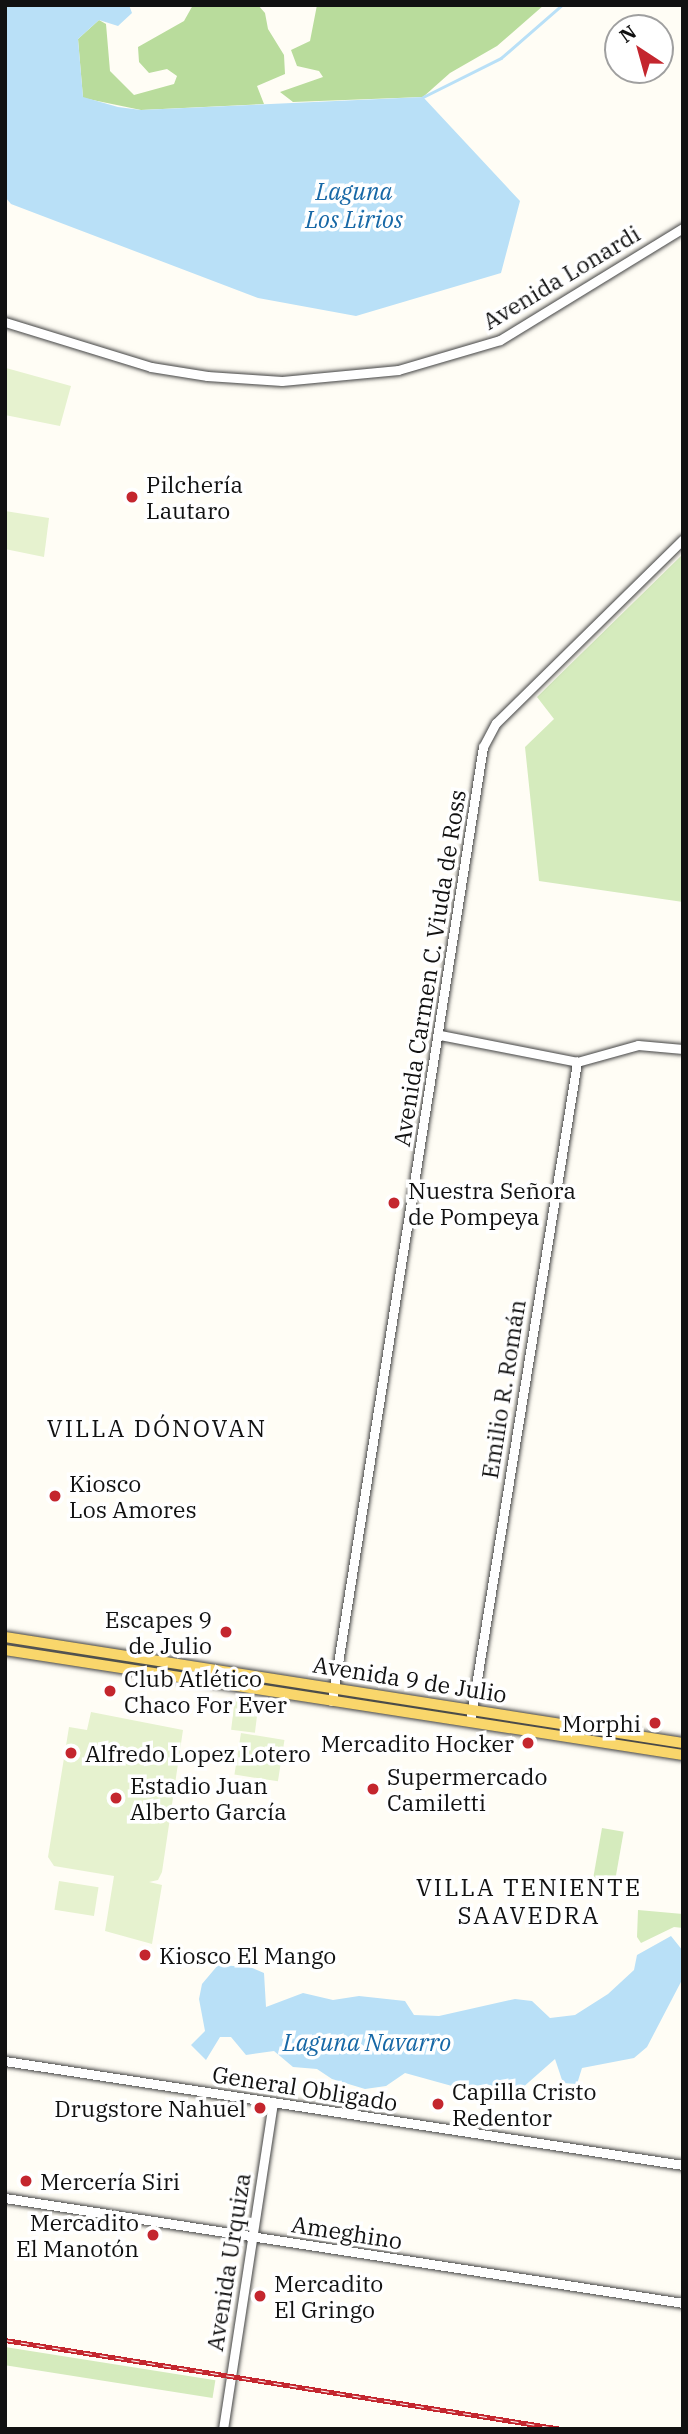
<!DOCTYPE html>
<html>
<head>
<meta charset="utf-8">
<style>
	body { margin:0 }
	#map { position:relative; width:688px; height:2434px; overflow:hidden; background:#fffdf5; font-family:"IBM Plex Serif",serif }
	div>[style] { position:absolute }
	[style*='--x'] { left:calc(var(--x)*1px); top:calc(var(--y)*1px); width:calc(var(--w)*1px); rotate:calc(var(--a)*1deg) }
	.green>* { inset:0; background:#d5ebbd; transform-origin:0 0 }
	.forest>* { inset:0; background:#b9dc9c }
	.pitch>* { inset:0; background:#e6f2cf; transform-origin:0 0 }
	.water>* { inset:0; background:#b9e0f7 }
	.stream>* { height:2.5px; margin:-1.25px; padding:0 1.25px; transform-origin:1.25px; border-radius:1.25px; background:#b9e0f7 }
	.roads { filter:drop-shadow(0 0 2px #444) drop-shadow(0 0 2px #444) }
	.minor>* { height:9px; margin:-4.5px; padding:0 4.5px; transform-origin:4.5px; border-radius:4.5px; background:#fff }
	.major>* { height:10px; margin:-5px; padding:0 5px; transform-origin:5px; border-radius:5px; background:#f9d66b }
	.rail>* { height:5px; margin-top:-2.5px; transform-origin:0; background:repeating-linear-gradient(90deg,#fff 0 8px,#c4262e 0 16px); box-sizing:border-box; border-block:2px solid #c4262e }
	.dots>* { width:19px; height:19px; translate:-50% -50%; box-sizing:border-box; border:4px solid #fff; border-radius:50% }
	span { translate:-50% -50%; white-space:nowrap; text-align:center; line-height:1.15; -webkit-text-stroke:7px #fff; paint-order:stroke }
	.street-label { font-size:23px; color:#111 }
	.poi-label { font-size:23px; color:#111 }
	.left { translate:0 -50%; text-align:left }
	.right { translate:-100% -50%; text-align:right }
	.water-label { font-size:24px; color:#1768a6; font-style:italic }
	.neighbourhood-label { font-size:24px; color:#111; letter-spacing:2px }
	.frame { position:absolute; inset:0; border:7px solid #111; pointer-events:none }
	.north { position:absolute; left:604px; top:14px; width:70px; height:70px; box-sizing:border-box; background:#fff; border:2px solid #a0a0a0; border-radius:50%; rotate:324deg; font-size:19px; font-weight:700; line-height:28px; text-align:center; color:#111 }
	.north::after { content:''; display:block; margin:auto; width:24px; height:32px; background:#c4262e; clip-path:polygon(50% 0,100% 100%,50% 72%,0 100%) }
</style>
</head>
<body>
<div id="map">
	<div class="green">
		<div style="clip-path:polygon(683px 554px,683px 902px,539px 881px,525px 747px,554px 719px,537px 697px)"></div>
		<div style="left:72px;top:1652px;width:120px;height:4px;rotate:9deg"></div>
		<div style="left:210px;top:1674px;width:119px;height:4px;rotate:9deg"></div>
		<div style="left:351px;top:1695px;width:108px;height:5px;rotate:9deg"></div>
		<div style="left:602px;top:1828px;width:22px;height:53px;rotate:10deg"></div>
		<div style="clip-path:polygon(638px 1910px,683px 1914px,683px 1928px,674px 1927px,641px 1943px,637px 1937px)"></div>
		<div style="left:5px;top:2347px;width:213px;height:18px;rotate:9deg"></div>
	</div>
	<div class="forest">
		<div style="clip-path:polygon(193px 5px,258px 5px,265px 13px,268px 29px,284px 55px,285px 74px,257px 86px,264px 104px,141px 110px,83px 98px,78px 39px,99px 20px,106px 24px,110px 71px,134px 95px,174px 84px,177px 76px,167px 69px,149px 73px,139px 62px,138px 47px,184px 21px)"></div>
		<div style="clip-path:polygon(317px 5px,544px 5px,497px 46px,450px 73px,423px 97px,293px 102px,280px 92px,323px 77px,319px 71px,297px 66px,291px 50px,310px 41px)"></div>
	</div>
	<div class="pitch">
		<div style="clip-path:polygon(6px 368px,71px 386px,60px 426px,5px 415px)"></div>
		<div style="clip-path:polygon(5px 511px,49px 518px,44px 557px,5px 549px)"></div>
		<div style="left:235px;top:1698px;width:24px;height:32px;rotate:7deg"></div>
		<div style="clip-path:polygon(91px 1712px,183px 1730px,162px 1872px,158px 1880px,149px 1882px,162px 1885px,152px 1944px,105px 1931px,114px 1876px,54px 1866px,48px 1857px,69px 1727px,87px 1730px)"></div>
		<div style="left:241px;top:1733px;width:44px;height:42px;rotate:9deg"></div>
		<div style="left:59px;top:1881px;width:40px;height:29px;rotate:9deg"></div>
	</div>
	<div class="water">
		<div style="clip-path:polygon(5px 5px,129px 5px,132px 13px,118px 26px,99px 20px,78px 39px,83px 97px,118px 107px,141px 110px,423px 97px,520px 201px,501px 273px,356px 316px,258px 298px,11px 204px,5px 197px)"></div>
		<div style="clip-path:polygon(671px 1936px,683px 1951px,683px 1978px,647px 2047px,634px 2058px,582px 2068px,577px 2084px,563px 2083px,555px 2059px,521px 2089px,470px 2091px,405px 2073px,386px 2086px,365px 2089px,332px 2079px,317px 2069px,293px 2067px,274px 2051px,246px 2055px,231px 2037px,220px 2037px,206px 2060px,191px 2045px,205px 2031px,199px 1999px,202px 1984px,218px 1965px,250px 1967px,264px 1973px,266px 2007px,303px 1993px,333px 2000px,359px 1996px,405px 2001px,414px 2015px,439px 2016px,515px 1999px,532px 2001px,550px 2018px,575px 2015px,608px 1994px,634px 1970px,637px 1955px)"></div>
	</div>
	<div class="stream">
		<div style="--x:423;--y:97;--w:87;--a:-26.6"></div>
		<div style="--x:501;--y:58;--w:81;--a:-41"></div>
	</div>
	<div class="roads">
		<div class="minor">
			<div style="--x:5;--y:322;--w:153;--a:17.1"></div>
			<div style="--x:151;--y:367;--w:57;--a:9.1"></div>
			<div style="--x:207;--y:376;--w:75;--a:3.8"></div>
			<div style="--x:282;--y:381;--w:117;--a:-5.4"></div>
			<div style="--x:398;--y:370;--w:106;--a:-16.4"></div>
			<div style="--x:500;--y:340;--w:215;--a:-31.5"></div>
			<div style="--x:440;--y:1035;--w:140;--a:11.1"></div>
			<div style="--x:577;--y:1062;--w:63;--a:-15.6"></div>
			<div style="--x:638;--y:1045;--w:45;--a:5.1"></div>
			<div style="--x:332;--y:1701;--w:966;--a:-81.01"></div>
			<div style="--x:483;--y:747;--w:27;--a:-62"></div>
			<div style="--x:496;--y:723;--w:262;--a:-44.5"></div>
			<div style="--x:471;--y:1716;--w:663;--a:-80.79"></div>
			<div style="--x:5;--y:2061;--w:686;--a:8.72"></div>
			<div style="--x:5;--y:2198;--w:686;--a:8.8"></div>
			<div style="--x:223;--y:2429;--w:331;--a:-81.3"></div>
		</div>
		<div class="major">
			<div style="--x:5;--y:1637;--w:686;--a:8.89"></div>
			<div style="--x:5;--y:1650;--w:686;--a:8.8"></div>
		</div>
	</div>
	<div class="rail">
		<div style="--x:5;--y:2340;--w:564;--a:9.08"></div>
	</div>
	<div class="dots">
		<div style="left:132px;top:497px;background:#c4262e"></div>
		<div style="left:394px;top:1203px;background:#c4262e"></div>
		<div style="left:55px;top:1496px;background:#c4262e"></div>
		<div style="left:226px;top:1632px;background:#c4262e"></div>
		<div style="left:110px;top:1691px;background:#c4262e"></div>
		<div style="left:655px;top:1723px;background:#c4262e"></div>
		<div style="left:528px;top:1743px;background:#c4262e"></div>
		<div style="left:71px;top:1753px;background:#c4262e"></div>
		<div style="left:373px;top:1789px;background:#c4262e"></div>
		<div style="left:116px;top:1798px;background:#c4262e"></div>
		<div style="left:145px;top:1955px;background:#c4262e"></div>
		<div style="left:438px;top:2104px;background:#c4262e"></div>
		<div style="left:260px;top:2108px;background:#c4262e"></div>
		<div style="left:26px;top:2181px;background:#c4262e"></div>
		<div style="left:153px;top:2235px;background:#c4262e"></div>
		<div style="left:260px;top:2296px;background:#c4262e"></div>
	</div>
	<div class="street-label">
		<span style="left:561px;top:277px;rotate:-31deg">Avenida Lonardi</span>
		<span style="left:429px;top:968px;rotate:-81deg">Avenida Carmen C. Viuda de Ross</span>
		<span style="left:503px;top:1389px;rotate:-81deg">Emilio R. Román</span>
		<span style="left:410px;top:1679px;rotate:9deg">Avenida 9 de Julio</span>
		<span style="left:305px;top:2088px;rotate:9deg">General Obligado</span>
		<span style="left:347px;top:2232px;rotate:9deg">Ameghino</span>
		<span style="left:228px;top:2262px;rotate:-81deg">Avenida Urquiza</span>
	</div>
	<div class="poi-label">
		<span class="left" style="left:146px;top:497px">Pilchería<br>Lautaro</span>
		<span class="left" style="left:408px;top:1203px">Nuestra Señora<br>de Pompeya</span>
		<span class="left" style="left:69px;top:1496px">Kiosco<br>Los Amores</span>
		<span class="right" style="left:212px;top:1632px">Escapes 9<br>de Julio</span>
		<span class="left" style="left:124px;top:1691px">Club Atlético<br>Chaco For Ever</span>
		<span class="right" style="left:641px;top:1723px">Morphi</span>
		<span class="right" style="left:514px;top:1743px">Mercadito Hocker</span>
		<span class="left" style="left:85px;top:1753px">Alfredo Lopez Lotero</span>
		<span class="left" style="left:387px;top:1789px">Supermercado<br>Camiletti</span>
		<span class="left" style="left:130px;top:1798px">Estadio Juan<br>Alberto García</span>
		<span class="left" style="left:159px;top:1955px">Kiosco El Mango</span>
		<span class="left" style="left:452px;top:2104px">Capilla Cristo<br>Redentor</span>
		<span class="right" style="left:246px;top:2108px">Drugstore Nahuel</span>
		<span class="left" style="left:40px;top:2181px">Mercería Siri</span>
		<span class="right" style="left:139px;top:2235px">Mercadito<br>El Manotón</span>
		<span class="left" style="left:274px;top:2296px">Mercadito<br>El Gringo</span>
	</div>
	<div class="water-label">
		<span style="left:354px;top:206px">Laguna<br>Los Lirios</span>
		<span style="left:367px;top:2043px">Laguna Navarro</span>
	</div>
	<div class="neighbourhood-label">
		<span style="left:157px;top:1429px">VILLA DÓNOVAN</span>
		<span style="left:529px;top:1902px">VILLA TENIENTE<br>SAAVEDRA</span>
	</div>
	<div class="frame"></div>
	<div class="north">N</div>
</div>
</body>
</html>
